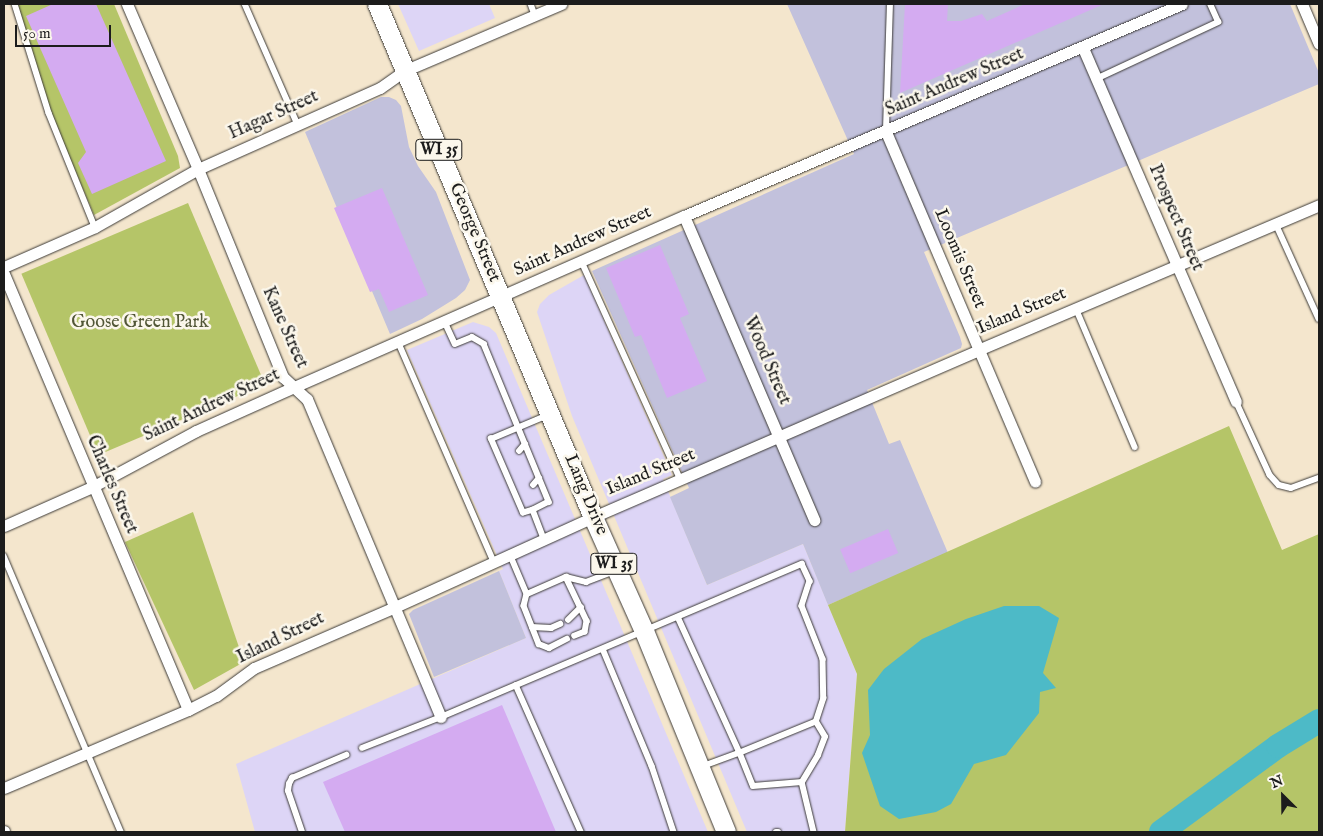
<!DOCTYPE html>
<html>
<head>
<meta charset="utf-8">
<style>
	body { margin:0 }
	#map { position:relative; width:1323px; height:836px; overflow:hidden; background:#f4e6cd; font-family:"IM FELL English",serif }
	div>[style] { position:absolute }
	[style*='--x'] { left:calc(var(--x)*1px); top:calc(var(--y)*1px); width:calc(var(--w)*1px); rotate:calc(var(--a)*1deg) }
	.built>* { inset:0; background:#ddd5f6 }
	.industrial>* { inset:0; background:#c2c1dc }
	.green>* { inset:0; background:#b5c568; transform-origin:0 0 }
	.water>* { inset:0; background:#4dbac7 }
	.river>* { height:24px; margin:-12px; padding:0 12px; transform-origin:12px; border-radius:12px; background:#4dbac7 }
	.building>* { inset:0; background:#d4abf1; transform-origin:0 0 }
	.roads { filter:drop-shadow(0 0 1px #3c3a37) drop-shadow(0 0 1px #3c3a37) }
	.lane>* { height:5.5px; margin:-2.75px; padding:0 2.75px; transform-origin:2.75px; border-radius:2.75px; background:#fff }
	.street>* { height:11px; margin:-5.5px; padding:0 5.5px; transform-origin:5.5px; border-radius:5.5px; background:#fff }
	.primary>* { height:19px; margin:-9.5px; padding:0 9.5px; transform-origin:9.5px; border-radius:9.5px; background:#fff }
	span { translate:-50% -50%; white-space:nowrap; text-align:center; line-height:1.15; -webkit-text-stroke:5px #fbf7ec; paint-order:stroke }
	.shield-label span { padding:1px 4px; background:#fbf7ec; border:1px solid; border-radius:4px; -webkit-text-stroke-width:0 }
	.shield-label { font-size:16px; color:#1c1c1c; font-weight:700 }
	.street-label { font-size:18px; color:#1c1c1c }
	.park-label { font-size:18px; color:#525737 }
	.frame { position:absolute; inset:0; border:5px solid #1c1c1c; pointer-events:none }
	.north { position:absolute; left:1258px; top:771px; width:50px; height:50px; -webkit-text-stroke:4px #fbf7ec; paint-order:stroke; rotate:337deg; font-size:14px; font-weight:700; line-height:20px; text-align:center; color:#1c1c1c }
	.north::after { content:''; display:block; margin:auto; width:18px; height:22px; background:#1c1c1c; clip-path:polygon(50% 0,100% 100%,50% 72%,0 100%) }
	.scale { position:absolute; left:15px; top:25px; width:96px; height:22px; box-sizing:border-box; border:2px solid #1c1c1c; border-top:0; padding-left:6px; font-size:15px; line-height:18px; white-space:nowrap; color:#1c1c1c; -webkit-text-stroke:4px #fbf7ec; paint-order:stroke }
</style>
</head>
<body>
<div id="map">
	<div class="built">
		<div style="clip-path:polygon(398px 4px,489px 4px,495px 18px,419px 51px)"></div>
		<div style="clip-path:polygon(584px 275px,672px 475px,663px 479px,707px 585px,803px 544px,857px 674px,845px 832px,747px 832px,572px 416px,537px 312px,540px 304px,549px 295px)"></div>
		<div style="clip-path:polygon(473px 322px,489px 327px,496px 333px,708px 832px,255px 832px,236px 764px,526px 638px,499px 571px,503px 569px,407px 350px)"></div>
	</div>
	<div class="industrial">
		<div style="clip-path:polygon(787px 4px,1290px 4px,1319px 73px,1319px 84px,924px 252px,960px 337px,962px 344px,961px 348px,867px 390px,889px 444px,900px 440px,948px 553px,828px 605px,803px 544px,707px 585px,670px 497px,689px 488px,592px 271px,854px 154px)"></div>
		<div style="clip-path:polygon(381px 97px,389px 97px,396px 100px,401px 106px,409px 147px,418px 166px,436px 192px,470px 280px,465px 290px,456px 298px,422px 319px,390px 334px,305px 132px)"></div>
		<div style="clip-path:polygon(499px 571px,526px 638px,434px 677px,409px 614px,413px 610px)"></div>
	</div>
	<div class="green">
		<div style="clip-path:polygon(17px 4px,114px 4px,178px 156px,180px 168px,94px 215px,53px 118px)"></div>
		<div style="left:188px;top:203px;width:197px;height:181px;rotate:67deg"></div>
		<div style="clip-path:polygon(1229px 426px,1282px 550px,1319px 534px,1319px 832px,845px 832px,857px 674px,828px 605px)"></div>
		<div style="clip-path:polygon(193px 512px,244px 662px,194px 690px,125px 542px)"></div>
	</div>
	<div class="water">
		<div style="clip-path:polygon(1004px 606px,1039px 606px,1059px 618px,1043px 673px,1056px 688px,1040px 692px,1039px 713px,1006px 755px,974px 764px,951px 804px,936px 812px,899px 819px,880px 806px,862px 753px,870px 735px,868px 690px,884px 669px,922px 639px,966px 619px)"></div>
	</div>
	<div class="river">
		<div style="--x:1161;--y:832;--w:145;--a:-36.3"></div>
		<div style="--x:1278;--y:746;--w:48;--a:-31.4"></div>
	</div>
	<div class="building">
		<div style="clip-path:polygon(53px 4px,96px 4px,166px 161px,92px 194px,78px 163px,86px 152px,26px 16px)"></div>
		<div style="clip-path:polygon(905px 4px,948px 4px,947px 21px,961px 21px,982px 14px,987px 21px,1025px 4px,1104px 4px,900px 93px)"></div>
		<div style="clip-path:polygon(382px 188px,428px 295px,389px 312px,379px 289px,370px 292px,334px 208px)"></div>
		<div style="clip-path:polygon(660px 245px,689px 314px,680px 318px,707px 381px,667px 398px,641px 335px,635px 337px,606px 268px)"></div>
		<div style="left:888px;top:529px;width:26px;height:52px;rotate:67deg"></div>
		<div style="clip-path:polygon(502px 705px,556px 832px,345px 832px,323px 782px)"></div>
	</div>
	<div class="roads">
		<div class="lane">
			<div style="--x:15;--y:4;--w:114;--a:72.7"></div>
			<div style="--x:49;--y:113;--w:123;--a:68"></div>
			<div style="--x:245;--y:4;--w:132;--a:66.3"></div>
			<div style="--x:531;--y:4;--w:12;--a:70"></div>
			<div style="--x:1096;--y:79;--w:135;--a:-25"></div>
			<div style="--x:1218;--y:22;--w:20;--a:-114"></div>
			<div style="--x:886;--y:130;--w:126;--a:-88.2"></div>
			<div style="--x:1276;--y:224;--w:104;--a:65.6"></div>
			<div style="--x:582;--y:262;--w:239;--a:65.6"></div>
			<div style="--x:1076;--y:308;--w:151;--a:67"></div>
			<div style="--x:444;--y:320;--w:26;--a:65"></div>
			<div style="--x:455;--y:344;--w:18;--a:-22"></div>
			<div style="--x:472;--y:337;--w:14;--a:30"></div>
			<div style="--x:484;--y:344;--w:171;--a:67.6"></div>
			<div style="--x:549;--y:502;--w:18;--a:153"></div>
			<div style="--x:533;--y:510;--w:31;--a:69"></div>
			<div style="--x:398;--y:341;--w:241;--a:66.5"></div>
			<div style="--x:1236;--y:401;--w:81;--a:65.3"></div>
			<div style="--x:1270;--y:475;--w:13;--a:48"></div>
			<div style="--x:1279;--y:485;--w:12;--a:14"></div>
			<div style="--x:1291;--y:488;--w:30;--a:-20"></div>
			<div style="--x:519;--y:451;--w:9;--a:-49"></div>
			<div style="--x:533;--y:485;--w:9;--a:-49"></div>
			<div style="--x:533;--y:510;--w:10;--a:163"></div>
			<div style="--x:523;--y:513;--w:81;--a:-113.4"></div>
			<div style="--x:491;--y:439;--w:62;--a:-22.8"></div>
			<div style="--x:510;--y:554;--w:43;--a:67"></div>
			<div style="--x:527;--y:594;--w:43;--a:-23.6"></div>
			<div style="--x:566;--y:577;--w:21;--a:14"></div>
			<div style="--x:586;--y:582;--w:31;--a:-21"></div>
			<div style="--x:4;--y:556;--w:300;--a:67"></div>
			<div style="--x:566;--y:577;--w:49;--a:64.5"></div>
			<div style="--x:587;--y:621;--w:11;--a:100"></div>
			<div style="--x:585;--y:632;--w:11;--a:158"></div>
			<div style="--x:527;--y:594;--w:12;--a:104"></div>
			<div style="--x:524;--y:606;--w:41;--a:68.5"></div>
			<div style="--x:539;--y:644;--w:11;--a:22"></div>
			<div style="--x:549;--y:648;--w:20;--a:-27"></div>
			<div style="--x:678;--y:617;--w:149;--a:65.5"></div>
			<div style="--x:740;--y:753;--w:40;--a:159.8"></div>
			<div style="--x:568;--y:620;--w:18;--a:-45"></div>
			<div style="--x:532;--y:627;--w:19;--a:3"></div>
			<div style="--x:551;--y:628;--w:10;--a:-24"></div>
			<div style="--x:603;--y:649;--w:127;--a:67.3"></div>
			<div style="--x:652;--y:766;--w:70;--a:71.6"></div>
			<div style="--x:516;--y:685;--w:161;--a:66.1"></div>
			<div style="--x:362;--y:748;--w:85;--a:-21.4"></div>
			<div style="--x:441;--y:717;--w:392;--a:-23"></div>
			<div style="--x:802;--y:564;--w:19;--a:65"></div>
			<div style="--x:810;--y:581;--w:26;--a:108"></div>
			<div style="--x:802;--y:606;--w:57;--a:68.4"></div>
			<div style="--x:823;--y:659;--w:39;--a:89"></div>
			<div style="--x:824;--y:698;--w:25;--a:108"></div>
			<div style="--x:816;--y:722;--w:82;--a:157.8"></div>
			<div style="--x:740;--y:753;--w:35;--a:68"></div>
			<div style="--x:753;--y:786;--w:49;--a:-4.7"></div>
			<div style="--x:802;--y:782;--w:51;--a:76.5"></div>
			<div style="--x:802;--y:782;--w:31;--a:-59"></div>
			<div style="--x:818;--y:755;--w:19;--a:-69"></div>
			<div style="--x:825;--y:737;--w:17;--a:-121"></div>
			<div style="--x:302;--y:832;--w:43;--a:-108.9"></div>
			<div style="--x:288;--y:791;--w:7;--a:-82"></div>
			<div style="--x:289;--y:784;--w:7;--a:-63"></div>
			<div style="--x:292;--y:778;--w:59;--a:-23.1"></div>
			<div style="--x:776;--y:832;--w:2;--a:0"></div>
		</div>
		<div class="street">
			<div style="--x:127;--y:4;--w:180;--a:66.7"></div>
			<div style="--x:198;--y:169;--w:225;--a:67.8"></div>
			<div style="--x:283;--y:377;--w:33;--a:43"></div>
			<div style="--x:307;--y:399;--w:345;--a:67.2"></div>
			<div style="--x:1302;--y:4;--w:43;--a:67"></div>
			<div style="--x:1083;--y:48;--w:385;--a:66.6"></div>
			<div style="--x:886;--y:132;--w:380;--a:66.9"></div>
			<div style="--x:684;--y:216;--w:331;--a:66.8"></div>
			<div style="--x:4;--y:267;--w:99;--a:-23.7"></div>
			<div style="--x:95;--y:227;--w:118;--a:-29.4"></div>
			<div style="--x:198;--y:169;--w:199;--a:-24"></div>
			<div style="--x:380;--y:88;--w:29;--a:-35"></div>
			<div style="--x:404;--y:71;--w:171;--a:-23.1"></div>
			<div style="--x:4;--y:274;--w:473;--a:67.1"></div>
			<div style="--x:4;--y:526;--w:96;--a:-23.9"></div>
			<div style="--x:92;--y:487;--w:118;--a:-28.3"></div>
			<div style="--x:196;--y:431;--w:107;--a:-24.2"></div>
			<div style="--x:294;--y:387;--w:426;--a:-23.7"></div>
			<div style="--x:684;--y:216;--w:541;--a:-23.06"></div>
			<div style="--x:4;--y:788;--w:200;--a:-23"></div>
			<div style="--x:188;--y:710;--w:31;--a:-27"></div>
			<div style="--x:216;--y:696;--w:47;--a:-36.4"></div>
			<div style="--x:254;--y:668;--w:154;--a:-23.4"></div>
			<div style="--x:395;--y:607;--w:217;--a:-24.4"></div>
			<div style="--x:593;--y:517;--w:420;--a:-23.4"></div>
			<div style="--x:978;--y:350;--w:371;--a:-23"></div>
			<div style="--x:4;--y:831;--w:1;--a:90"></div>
		</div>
		<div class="primary">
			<div style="--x:377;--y:4;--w:557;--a:67.17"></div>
			<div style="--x:593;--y:517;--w:125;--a:65.9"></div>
			<div style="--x:644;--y:631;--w:217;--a:67.8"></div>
		</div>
	</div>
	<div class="shield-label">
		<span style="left:439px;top:150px">WI 35</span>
		<span style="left:614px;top:564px">WI 35</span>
	</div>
	<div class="street-label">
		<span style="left:955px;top:83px;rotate:-23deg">Saint Andrew Street</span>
		<span style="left:274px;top:116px;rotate:-24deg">Hagar Street</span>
		<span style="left:1175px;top:218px;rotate:67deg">Prospect Street</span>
		<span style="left:474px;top:233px;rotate:67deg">George Street</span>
		<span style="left:583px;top:242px;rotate:-24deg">Saint Andrew Street</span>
		<span style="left:959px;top:259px;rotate:67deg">Loomis Street</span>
		<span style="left:1022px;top:312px;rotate:-23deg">Island Street</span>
		<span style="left:284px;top:328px;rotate:66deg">Kane Street</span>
		<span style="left:766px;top:361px;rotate:67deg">Wood Street</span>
		<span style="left:212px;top:406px;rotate:-25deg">Saint Andrew Street</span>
		<span style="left:651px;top:473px;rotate:-23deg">Island Street</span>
		<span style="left:111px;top:485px;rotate:67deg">Charles Street</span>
		<span style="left:585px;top:495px;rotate:67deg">Lang Drive</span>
		<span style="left:281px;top:639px;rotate:-26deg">Island Street</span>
	</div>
	<div class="park-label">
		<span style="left:140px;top:323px">Goose Green Park</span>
	</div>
	<div class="frame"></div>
	<div class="north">N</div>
	<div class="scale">50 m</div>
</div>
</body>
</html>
